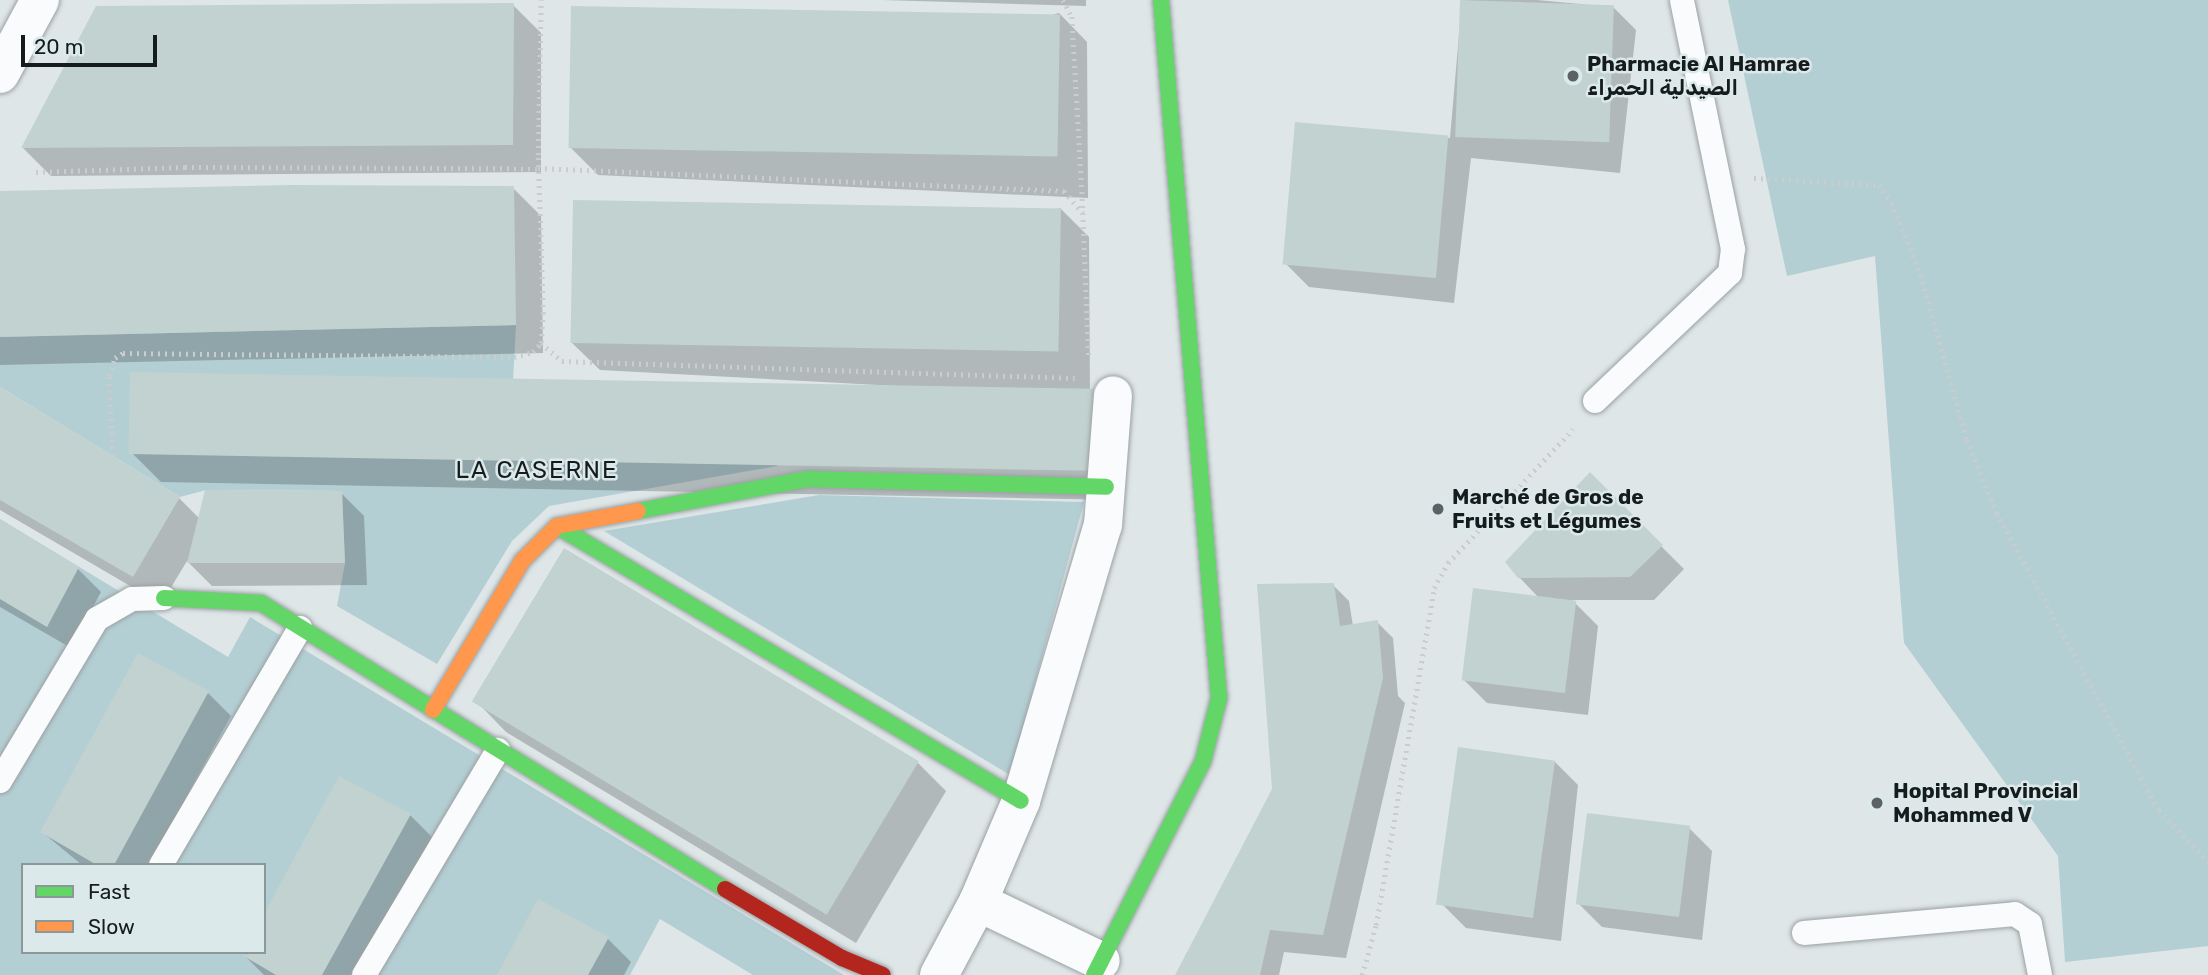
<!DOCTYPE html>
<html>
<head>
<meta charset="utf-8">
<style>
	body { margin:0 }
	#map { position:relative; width:2208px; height:975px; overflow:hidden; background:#dee6e8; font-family:Rubik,Vazirmatn,sans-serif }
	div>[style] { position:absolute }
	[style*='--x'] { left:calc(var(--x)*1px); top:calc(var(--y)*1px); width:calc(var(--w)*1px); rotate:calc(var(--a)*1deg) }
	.green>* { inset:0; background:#b4cfd4 }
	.shadow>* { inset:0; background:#0003 }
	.building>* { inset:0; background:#c2d2d1; transform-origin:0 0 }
	.path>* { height:4.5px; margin-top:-2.25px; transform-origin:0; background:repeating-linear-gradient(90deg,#caccce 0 2px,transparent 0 7px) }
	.roads { filter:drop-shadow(0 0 2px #9ba1a3) drop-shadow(0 0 2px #9ba1a3) }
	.lane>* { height:24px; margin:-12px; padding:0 12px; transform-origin:12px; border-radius:12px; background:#fafbfc }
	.street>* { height:38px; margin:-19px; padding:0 19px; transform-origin:19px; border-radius:19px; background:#fafbfc }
	.fast>* { height:16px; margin:-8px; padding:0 8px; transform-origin:8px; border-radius:8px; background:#63d668 }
	.slow>* { height:16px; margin:-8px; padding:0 8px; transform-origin:8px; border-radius:8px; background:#ff974d }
	.jam>* { height:16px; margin:-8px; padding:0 8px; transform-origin:8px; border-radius:8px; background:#b3261e }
	.dots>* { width:19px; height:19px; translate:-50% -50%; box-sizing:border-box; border:4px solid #dbe9eb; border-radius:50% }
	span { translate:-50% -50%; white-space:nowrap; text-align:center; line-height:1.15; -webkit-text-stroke:5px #dbe9eb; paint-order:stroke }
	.poi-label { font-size:21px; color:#161b1c; font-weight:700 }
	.left { translate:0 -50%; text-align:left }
	.quarter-label { font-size:24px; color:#161b1c; letter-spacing:2px }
	.legend { position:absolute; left:21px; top:863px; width:245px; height:91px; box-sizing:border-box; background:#dbe9eb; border:2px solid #8c9798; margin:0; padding:9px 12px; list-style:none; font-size:21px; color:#161b1c }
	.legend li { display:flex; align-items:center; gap:14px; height:35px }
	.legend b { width:35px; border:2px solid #8c9798 }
	.scale { position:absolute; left:21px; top:35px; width:136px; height:32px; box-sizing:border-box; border:4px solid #161b1c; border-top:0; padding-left:9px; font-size:21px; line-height:24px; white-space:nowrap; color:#161b1c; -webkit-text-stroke:5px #dbe9eb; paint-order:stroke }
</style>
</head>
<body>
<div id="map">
	<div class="green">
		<div style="clip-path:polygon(1728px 0,2208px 0,2208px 946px,2065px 962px,2058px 856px,1904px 643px,1875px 256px,1787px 276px)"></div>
		<div style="clip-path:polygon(516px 325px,513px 381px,771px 386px,777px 466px,549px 506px,512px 541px,437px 664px,337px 606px,345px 563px,342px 491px,206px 490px,180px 497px,0 387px,0 337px)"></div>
		<div style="clip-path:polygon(819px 495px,1084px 502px,1010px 775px,604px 531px)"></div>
		<div style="clip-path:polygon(evenodd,0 519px,228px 657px,250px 617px,844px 975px,753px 975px,660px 919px,630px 975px,0 975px,0 519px,23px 865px,264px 865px,264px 952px,23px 952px,23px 865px)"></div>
	</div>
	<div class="shadow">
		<div style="clip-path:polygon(882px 0,1086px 0,1086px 6px)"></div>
		<div style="clip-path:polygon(1462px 0,1537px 0,1613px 7px,1636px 30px,1620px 173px,1471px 158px,1454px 303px,1309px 287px,1286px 264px,1296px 124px,1450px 138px)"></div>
		<div style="clip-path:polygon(513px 5px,541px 33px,541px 172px,51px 176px,23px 148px)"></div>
		<div style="clip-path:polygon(1059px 13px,1087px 42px,1088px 198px,598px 175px,570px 147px)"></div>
		<div style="clip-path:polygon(513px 188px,541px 216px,543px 353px,0 365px,0 193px)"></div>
		<div style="clip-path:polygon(1060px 208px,1089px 237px,1090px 395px,1119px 500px,161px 482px,132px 453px,1048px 394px,600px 370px,571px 342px)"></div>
		<div style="clip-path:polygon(0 389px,179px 498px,200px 519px,341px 493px,364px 516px,367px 585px,212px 586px,187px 561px,161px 604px,0 510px)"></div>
		<div style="clip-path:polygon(1590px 475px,1684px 569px,1654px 600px,1572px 600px,1598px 626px,1588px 715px,1487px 703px,1464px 680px,1540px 599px,1519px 577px)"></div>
		<div style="clip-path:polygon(0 521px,78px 569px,101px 592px,71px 648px,0 607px)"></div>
		<div style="clip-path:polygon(1333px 585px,1349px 601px,1353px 626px,1377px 622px,1393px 638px,1398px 696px,1405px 703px,1346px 958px,1284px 952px,1279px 975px,1177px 975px,1274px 790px)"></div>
		<div style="clip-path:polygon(139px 656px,208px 693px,231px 716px,149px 865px,82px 865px,42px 832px)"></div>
		<div style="clip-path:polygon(478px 703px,918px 763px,946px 791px,856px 943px,506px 732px)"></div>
		<div style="clip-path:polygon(1555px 762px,1578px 785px,1561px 941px,1466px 928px,1443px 905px)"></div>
		<div style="clip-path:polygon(410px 815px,433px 838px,358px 975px,264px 975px,244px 955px,264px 952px)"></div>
		<div style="clip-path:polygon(1689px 828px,1712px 851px,1702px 940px,1602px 927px,1579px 904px)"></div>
		<div style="clip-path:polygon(539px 902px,608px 939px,631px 962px,624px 975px,499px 975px)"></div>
	</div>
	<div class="building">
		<div style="left:1460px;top:0;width:154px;height:137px;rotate:2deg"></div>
		<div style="clip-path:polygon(514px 3px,513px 145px,21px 148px,96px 6px)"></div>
		<div style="left:571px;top:6px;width:489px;height:142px;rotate:1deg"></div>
		<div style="left:1295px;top:122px;width:154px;height:143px;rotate:5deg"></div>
		<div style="clip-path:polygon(291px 185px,514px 186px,516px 325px,0 337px,0 191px)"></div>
		<div style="left:573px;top:200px;width:488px;height:143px;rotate:1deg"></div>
		<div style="left:130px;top:372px;width:965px;height:82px;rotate:1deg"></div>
		<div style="clip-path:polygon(0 387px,180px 497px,133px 577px,0 500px)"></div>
		<div style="clip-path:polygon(1590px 472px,1663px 545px,1630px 577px,1518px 578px,1505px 562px)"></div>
		<div style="clip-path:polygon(205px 490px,342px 491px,345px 563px,187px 563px)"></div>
		<div style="clip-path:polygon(0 519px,79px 567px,47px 627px,0 599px)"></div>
		<div style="left:564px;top:548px;width:414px;height:179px;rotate:31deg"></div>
		<div style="clip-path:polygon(1334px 583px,1340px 626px,1378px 620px,1383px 678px,1323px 935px,1270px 930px,1260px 975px,1175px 975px,1272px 789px,1257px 584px)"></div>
		<div style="left:1473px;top:588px;width:104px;height:93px;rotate:7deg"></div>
		<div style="clip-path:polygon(138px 653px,209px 691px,114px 865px,97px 865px,40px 832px)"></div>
		<div style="left:1458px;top:747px;width:98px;height:159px;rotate:8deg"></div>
		<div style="clip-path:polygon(339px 776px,411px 814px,322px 975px,276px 975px,242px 955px,264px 952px,264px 914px)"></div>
		<div style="left:1587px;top:813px;width:104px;height:92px;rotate:7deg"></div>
		<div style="clip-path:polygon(538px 899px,609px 937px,588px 975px,497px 975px)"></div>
	</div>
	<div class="path">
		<div style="--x:1063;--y:0;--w:19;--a:62"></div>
		<div style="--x:1072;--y:17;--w:192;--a:86.7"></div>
		<div style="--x:36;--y:172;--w:149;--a:-1.9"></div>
		<div style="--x:185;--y:167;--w:353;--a:0.2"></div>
		<div style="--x:538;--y:168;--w:527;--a:2.5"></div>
		<div style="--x:1064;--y:191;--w:29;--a:49"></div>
		<div style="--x:1083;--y:213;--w:147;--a:87.7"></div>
		<div style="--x:1754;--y:178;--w:125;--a:3.2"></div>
		<div style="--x:1879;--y:185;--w:22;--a:54"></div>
		<div style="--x:1892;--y:203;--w:78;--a:68.1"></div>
		<div style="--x:1921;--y:275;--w:171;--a:74.4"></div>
		<div style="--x:1967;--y:440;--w:79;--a:67.7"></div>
		<div style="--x:1997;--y:513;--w:338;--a:61.4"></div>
		<div style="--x:2159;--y:810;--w:71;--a:46.1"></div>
		<div style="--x:541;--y:343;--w:28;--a:41"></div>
		<div style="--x:562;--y:361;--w:513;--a:1.9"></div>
		<div style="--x:113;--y:456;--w:80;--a:-92.9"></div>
		<div style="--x:109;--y:376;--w:19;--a:-72"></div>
		<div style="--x:115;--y:358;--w:9;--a:-32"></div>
		<div style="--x:123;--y:353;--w:391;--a:0.6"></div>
		<div style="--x:514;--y:357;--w:20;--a:-15"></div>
		<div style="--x:533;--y:352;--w:12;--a:-48"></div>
		<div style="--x:541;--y:343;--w:29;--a:-86"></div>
		<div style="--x:543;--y:314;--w:159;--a:-91.8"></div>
		<div style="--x:538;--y:155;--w:155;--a:-88.9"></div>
		<div style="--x:1362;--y:975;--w:52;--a:-74.4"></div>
		<div style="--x:1376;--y:925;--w:342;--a:-80.2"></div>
		<div style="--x:1434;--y:588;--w:29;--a:-61"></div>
		<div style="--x:1448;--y:563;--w:183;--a:-47"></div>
	</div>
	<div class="roads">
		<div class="lane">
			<div style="--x:1595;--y:401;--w:186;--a:-43.5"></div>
			<div style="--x:1730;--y:273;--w:24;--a:-83"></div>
			<div style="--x:1733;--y:249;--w:254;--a:-101.6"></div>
			<div style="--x:0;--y:781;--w:189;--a:-59.1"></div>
			<div style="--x:97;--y:619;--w:40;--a:-29.7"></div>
			<div style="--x:132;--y:599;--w:32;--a:-2"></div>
			<div style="--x:161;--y:865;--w:275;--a:-59.6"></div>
			<div style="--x:1804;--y:933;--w:212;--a:-5.1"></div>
			<div style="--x:2015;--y:914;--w:18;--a:34"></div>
			<div style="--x:2030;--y:924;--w:52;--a:78.9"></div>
			<div style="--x:364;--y:975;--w:262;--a:-59.2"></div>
		</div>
		<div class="street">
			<div style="--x:0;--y:74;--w:84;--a:-61.6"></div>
			<div style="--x:978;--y:902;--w:136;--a:25.6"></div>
			<div style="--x:939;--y:975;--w:83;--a:-61.9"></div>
			<div style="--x:978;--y:902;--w:110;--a:-66.9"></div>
			<div style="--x:1021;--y:801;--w:288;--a:-73.5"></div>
			<div style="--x:1103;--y:525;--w:130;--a:-85.6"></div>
		</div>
		<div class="fast">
			<div style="--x:638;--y:511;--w:172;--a:-10.7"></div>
			<div style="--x:807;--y:479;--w:299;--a:1.5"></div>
			<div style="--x:557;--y:526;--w:539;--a:30.65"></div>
			<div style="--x:164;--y:598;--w:97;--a:3"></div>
			<div style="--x:261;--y:603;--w:545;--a:31.65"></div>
			<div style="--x:1094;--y:975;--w:240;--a:-63"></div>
			<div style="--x:1203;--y:761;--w:65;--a:-75.7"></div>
			<div style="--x:1219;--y:698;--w:700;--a:-94.75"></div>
		</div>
		<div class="slow">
			<div style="--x:433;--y:710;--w:174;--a:-59.1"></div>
			<div style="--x:522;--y:561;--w:49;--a:-45"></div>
			<div style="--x:557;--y:526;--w:82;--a:-10.5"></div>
		</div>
		<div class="jam">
			<div style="--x:725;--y:889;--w:136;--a:30.5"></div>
			<div style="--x:842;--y:958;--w:44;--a:22.5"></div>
		</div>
	</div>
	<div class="dots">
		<div style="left:1573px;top:76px;background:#5c6263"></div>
		<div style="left:1438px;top:509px;background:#5c6263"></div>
		<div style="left:1877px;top:803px;background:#5c6263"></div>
	</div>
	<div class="poi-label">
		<span class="left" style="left:1587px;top:76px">Pharmacie Al Hamrae<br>الصيدلية الحمراء</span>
		<span class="left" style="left:1452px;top:509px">Marché de Gros de<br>Fruits et Légumes</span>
		<span class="left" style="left:1893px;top:803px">Hopital Provincial<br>Mohammed V</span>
	</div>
	<div class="quarter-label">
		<span style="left:537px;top:471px">LA CASERNE</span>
	</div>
	<ul class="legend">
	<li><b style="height:9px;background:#63d668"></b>Fast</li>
	<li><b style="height:9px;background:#ff974d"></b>Slow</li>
	</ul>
	<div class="scale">20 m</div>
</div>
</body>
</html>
